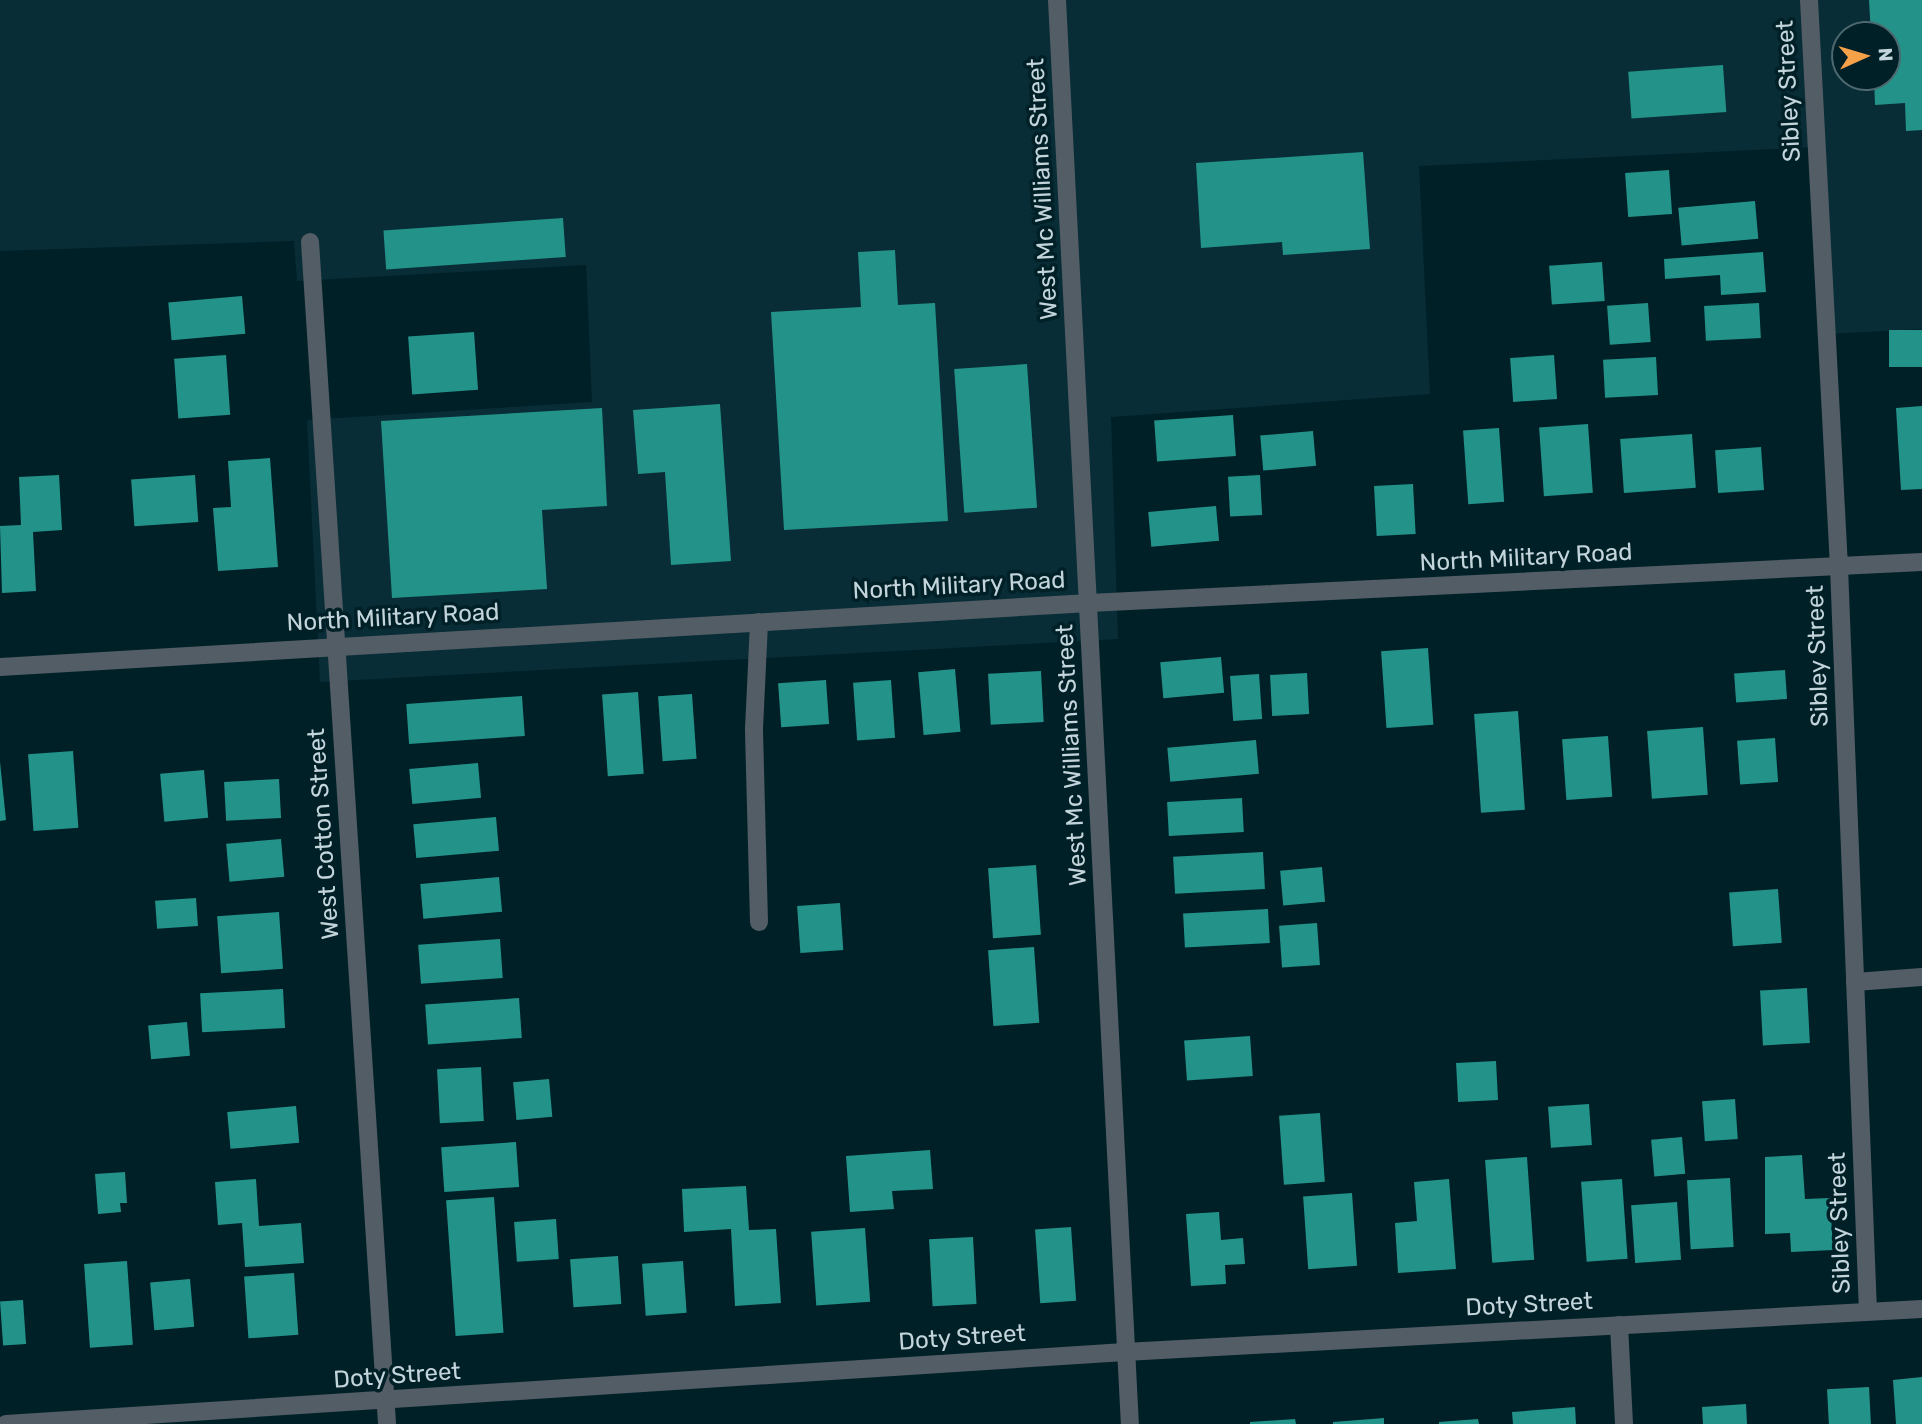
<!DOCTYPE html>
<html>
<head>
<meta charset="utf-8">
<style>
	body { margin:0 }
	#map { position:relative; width:1922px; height:1424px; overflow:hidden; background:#002028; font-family:Rubik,sans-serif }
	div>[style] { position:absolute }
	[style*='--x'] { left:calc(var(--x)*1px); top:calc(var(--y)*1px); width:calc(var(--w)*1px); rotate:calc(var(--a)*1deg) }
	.built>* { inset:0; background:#092d36 }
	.building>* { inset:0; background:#23938a; transform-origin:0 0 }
	.service>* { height:18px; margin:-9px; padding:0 9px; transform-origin:9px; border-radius:9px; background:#535d66 }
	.minor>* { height:18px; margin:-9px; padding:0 9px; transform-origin:9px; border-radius:9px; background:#535d66 }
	span { translate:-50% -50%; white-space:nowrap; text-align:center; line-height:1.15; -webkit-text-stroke:7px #002028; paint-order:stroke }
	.street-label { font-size:24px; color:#c3d5db }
	.north { position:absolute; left:1831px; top:21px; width:70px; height:70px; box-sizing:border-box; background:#002028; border:2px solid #4e6870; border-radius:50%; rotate:86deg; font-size:19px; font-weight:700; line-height:28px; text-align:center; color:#c3d5db }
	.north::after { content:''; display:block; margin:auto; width:24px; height:32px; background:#f7a149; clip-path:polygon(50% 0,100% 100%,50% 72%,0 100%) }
</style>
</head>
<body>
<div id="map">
	<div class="built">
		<div style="clip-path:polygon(evenodd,0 0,1922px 0,1922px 329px,1827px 334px,1817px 147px,1419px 166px,1430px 394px,1111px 417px,1118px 639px,320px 682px,307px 420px,592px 402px,586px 265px,297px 281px,294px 241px,0 251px,0 0,1845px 35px,1887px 35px,1887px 77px,1845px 77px,1845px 35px)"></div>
	</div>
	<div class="building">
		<div style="clip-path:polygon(1869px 0,1922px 0,1922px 130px,1906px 131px,1905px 103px,1875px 105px,1874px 77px,1887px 77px,1887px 35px,1871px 35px)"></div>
		<div style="left:1723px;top:65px;width:47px;height:95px;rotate:86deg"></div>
		<div style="clip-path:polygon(1363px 152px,1370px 249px,1283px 255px,1282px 242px,1201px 248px,1196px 163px)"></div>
		<div style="left:1669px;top:170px;width:44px;height:44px;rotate:86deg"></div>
		<div style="left:1755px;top:201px;width:38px;height:77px;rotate:85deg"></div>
		<div style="left:563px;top:218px;width:39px;height:180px;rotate:86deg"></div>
		<div style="clip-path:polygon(895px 250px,898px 305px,935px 303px,948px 521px,784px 530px,771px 312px,861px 307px,858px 252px)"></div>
		<div style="clip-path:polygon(1763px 252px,1766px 292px,1721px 295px,1720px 275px,1665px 279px,1664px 259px)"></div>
		<div style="left:1602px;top:262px;width:39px;height:53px;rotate:86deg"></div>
		<div style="left:242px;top:296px;width:38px;height:74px;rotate:85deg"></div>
		<div style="left:1648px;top:303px;width:39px;height:41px;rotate:86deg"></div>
		<div style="left:1759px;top:303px;width:35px;height:55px;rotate:87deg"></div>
		<div style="left:1922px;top:330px;width:37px;height:33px;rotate:90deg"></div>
		<div style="left:474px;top:332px;width:58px;height:66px;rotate:86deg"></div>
		<div style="left:226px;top:355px;width:60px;height:52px;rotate:86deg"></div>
		<div style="left:1554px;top:355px;width:44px;height:44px;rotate:86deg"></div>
		<div style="left:1656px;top:357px;width:38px;height:53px;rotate:87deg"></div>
		<div style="left:1027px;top:364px;width:144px;height:73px;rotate:86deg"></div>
		<div style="clip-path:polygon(720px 404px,731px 561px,671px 565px,665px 472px,638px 474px,633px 410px)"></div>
		<div style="clip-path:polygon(1922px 406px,1922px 489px,1901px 490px,1896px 408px)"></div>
		<div style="clip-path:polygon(602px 408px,607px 506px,542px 510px,547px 589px,392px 598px,381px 421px)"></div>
		<div style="left:1233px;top:415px;width:41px;height:79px;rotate:86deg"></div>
		<div style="left:1588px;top:424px;width:69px;height:49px;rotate:86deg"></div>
		<div style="left:1499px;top:428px;width:74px;height:36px;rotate:86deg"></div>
		<div style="left:1313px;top:431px;width:35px;height:53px;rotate:85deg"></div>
		<div style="left:1692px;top:434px;width:54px;height:72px;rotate:86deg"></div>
		<div style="left:1761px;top:447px;width:43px;height:46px;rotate:86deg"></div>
		<div style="clip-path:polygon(270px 458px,278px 567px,218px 571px,213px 508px,231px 507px,228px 461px)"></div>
		<div style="clip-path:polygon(59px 475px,62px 530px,33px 532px,36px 591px,2px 593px,0 526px,21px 525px,19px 477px)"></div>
		<div style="left:195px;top:475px;width:47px;height:64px;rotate:86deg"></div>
		<div style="left:1260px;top:475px;width:40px;height:32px;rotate:87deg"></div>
		<div style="left:1413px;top:484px;width:50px;height:39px;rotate:87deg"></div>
		<div style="left:1216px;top:506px;width:35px;height:68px;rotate:85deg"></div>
		<div style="left:1428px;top:648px;width:77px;height:47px;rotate:86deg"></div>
		<div style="left:1221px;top:657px;width:36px;height:61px;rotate:85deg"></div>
		<div style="left:955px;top:669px;width:63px;height:37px;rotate:85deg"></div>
		<div style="left:1785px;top:670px;width:29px;height:51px;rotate:86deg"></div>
		<div style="left:1041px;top:671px;width:51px;height:53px;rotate:87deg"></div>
		<div style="left:1307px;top:673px;width:41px;height:37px;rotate:87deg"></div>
		<div style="left:1259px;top:674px;width:45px;height:29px;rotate:86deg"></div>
		<div style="left:826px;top:680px;width:44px;height:48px;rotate:86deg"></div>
		<div style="left:891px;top:680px;width:58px;height:38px;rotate:86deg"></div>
		<div style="left:638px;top:692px;width:82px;height:36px;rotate:86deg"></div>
		<div style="left:692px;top:694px;width:65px;height:34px;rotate:86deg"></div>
		<div style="left:522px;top:696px;width:40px;height:116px;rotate:86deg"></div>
		<div style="left:1518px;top:711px;width:99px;height:44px;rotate:86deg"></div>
		<div style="left:1703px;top:727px;width:68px;height:56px;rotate:86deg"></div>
		<div style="left:1608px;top:736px;width:61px;height:46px;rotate:86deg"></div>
		<div style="left:1775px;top:738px;width:44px;height:38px;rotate:86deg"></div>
		<div style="left:1256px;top:740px;width:34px;height:89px;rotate:85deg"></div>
		<div style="left:73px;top:751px;width:77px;height:45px;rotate:86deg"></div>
		<div style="clip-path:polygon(0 762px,6px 820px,0 821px)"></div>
		<div style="left:478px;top:763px;width:35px;height:69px;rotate:85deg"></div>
		<div style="left:204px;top:770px;width:48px;height:44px;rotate:85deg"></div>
		<div style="left:279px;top:779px;width:39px;height:55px;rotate:87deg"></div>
		<div style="left:1242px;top:798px;width:34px;height:75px;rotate:87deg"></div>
		<div style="left:496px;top:817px;width:34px;height:83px;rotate:85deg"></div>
		<div style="left:281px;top:839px;width:38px;height:55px;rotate:85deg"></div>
		<div style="left:1263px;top:852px;width:37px;height:90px;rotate:87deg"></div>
		<div style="left:1036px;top:865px;width:70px;height:48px;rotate:86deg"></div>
		<div style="left:1322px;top:867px;width:35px;height:42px;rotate:85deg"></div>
		<div style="left:499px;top:877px;width:35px;height:79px;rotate:85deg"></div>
		<div style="left:1778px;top:889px;width:54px;height:49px;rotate:86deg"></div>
		<div style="left:196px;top:898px;width:28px;height:41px;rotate:86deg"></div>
		<div style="left:840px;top:903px;width:47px;height:43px;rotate:86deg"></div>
		<div style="left:1268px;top:909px;width:34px;height:85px;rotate:87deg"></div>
		<div style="left:279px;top:912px;width:57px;height:62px;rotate:86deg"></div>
		<div style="left:1317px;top:923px;width:42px;height:38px;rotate:86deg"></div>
		<div style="left:500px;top:939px;width:39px;height:82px;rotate:86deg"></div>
		<div style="left:1034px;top:947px;width:76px;height:46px;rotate:86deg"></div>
		<div style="left:1807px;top:988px;width:55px;height:47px;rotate:87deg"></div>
		<div style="left:283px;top:989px;width:39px;height:83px;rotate:87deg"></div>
		<div style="left:519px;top:998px;width:40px;height:94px;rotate:86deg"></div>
		<div style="left:187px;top:1022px;width:34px;height:39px;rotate:85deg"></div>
		<div style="left:1250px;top:1036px;width:40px;height:66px;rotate:86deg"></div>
		<div style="left:1496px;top:1061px;width:39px;height:40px;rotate:87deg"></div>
		<div style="left:481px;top:1067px;width:54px;height:44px;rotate:87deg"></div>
		<div style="left:549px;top:1079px;width:38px;height:36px;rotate:85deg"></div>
		<div style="left:1735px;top:1099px;width:40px;height:33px;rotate:86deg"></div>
		<div style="left:1589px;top:1104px;width:41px;height:41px;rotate:86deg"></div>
		<div style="left:296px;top:1106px;width:37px;height:69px;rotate:85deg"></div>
		<div style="left:1320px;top:1113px;width:69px;height:41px;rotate:86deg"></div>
		<div style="left:1682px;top:1137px;width:37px;height:31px;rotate:85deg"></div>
		<div style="left:516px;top:1142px;width:45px;height:75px;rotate:86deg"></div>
		<div style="clip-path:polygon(930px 1150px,933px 1189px,892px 1191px,894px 1209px,850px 1212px,846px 1156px)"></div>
		<div style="clip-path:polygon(1802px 1155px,1805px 1199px,1830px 1198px,1833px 1250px,1791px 1252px,1790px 1233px,1765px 1234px,1765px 1157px)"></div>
		<div style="left:1527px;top:1157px;width:103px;height:42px;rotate:86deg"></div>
		<div style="clip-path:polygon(125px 1172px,127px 1203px,120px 1203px,121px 1212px,98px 1214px,95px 1174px)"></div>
		<div style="left:1730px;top:1178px;width:69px;height:43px;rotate:87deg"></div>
		<div style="clip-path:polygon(256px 1179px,259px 1226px,301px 1223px,304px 1263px,245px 1267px,242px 1223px,218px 1225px,215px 1182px)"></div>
		<div style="clip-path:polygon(1449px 1179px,1456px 1269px,1398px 1273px,1395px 1223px,1417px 1221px,1414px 1182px)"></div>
		<div style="left:1622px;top:1179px;width:80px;height:41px;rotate:86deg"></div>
		<div style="clip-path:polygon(746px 1186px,749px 1230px,776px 1229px,781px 1303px,735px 1306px,731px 1229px,684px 1232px,682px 1189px)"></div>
		<div style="left:1352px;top:1193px;width:73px;height:49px;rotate:86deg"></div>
		<div style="left:494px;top:1197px;width:136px;height:48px;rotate:86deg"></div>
		<div style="left:1677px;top:1202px;width:58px;height:46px;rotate:86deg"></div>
		<div style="clip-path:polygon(1219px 1212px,1221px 1240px,1243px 1238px,1245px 1264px,1225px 1265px,1226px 1284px,1191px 1286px,1186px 1214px)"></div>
		<div style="left:556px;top:1219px;width:40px;height:42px;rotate:86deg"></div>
		<div style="left:1071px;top:1227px;width:74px;height:36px;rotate:86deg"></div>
		<div style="left:865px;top:1228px;width:74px;height:54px;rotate:86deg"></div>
		<div style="left:973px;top:1237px;width:67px;height:44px;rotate:87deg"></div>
		<div style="left:618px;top:1256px;width:48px;height:48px;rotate:86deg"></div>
		<div style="left:127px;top:1261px;width:84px;height:43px;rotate:86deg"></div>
		<div style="left:683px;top:1261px;width:52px;height:41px;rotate:86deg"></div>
		<div style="left:294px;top:1273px;width:62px;height:50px;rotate:86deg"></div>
		<div style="left:190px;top:1279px;width:48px;height:40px;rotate:85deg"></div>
		<div style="left:23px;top:1300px;width:44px;height:23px;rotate:86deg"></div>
		<div style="clip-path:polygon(1922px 1377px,1922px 1424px,1896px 1424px,1893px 1380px)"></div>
		<div style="left:1869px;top:1387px;width:37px;height:42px;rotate:87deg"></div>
		<div style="clip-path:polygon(1746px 1404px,1747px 1424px,1703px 1424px,1702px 1407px)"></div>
		<div style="clip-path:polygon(1575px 1407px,1576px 1424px,1513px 1424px,1512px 1412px)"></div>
		<div style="clip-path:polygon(1384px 1418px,1384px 1424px,1333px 1424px,1333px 1422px)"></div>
		<div style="clip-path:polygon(1295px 1419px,1296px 1424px,1250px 1424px,1250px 1422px)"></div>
		<div style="clip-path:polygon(1478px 1419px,1479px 1424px,1439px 1424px,1439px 1422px)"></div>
	</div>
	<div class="service">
		<div style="--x:759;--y:922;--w:193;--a:-91.5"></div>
		<div style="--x:754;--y:729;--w:107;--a:-87.3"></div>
		<div style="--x:1855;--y:982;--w:67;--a:-4.3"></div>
	</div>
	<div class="minor">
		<div style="--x:1057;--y:0;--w:1426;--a:87.07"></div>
		<div style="--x:1809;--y:0;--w:568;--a:86.97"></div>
		<div style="--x:1839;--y:567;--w:745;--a:87.77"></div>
		<div style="--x:310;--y:242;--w:1185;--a:86.27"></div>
		<div style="--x:0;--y:667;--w:1091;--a:-3.36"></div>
		<div style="--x:1089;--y:603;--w:834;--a:-2.82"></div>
		<div style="--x:1619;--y:1325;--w:99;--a:87.1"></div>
		<div style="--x:6;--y:1424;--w:1121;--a:-3.68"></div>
		<div style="--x:1125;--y:1352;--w:798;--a:-3.09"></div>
	</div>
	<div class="street-label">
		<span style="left:1789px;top:91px;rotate:-93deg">Sibley Street</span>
		<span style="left:1043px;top:189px;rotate:-93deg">West Mc Williams Street</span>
		<span style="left:1526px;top:558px;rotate:-3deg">North Military Road</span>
		<span style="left:959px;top:586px;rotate:-3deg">North Military Road</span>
		<span style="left:393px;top:618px;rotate:-3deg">North Military Road</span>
		<span style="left:1818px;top:656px;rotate:-92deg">Sibley Street</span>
		<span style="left:1072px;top:755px;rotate:-93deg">West Mc Williams Street</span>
		<span style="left:324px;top:834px;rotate:-94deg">West Cotton Street</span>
		<span style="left:1840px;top:1223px;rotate:-92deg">Sibley Street</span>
		<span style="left:1529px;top:1305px;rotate:-3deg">Doty Street</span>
		<span style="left:962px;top:1338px;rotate:-4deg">Doty Street</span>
		<span style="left:397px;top:1376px;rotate:-4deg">Doty Street</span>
	</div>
	<div class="north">N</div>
</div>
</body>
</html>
